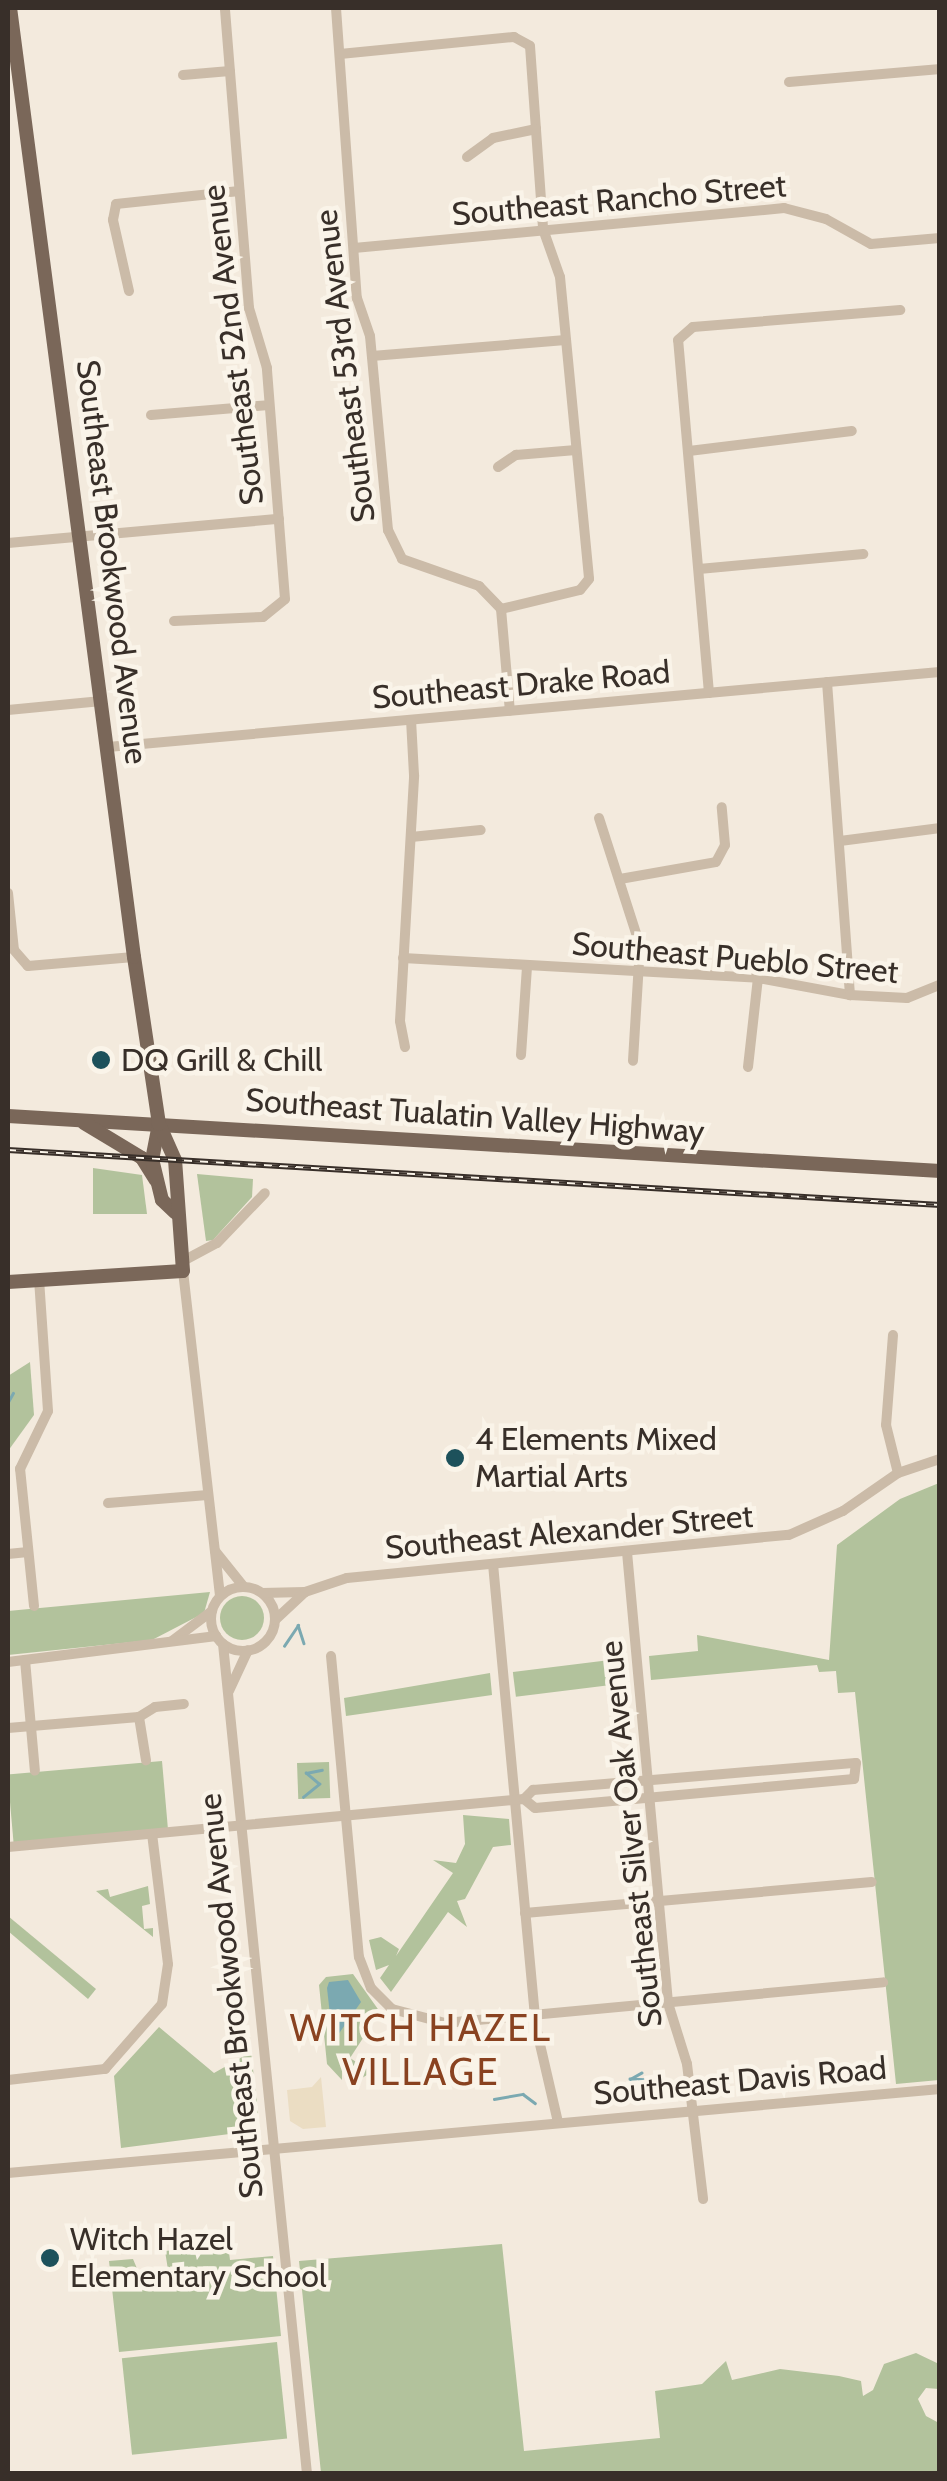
<!DOCTYPE html>
<html>
<head>
<meta charset="utf-8">
<style>
	body { margin:0 }
	#map { position:relative; width:947px; height:2481px; overflow:hidden; background:#f3eadd; font-family:Cabin,sans-serif }
	div>[style] { position:absolute }
	[style*='--x'] { left:calc(var(--x)*1px); top:calc(var(--y)*1px); width:calc(var(--w)*1px); rotate:calc(var(--a)*1deg) }
	.green>* { inset:0; background:#b2c29c; transform-origin:0 0 }
	.round { border-radius:50% }
	.plaza>* { inset:0; background:#ebddc3 }
	.water>* { inset:0; background:#7ba9b1 }
	.stream>* { height:2.5px; margin:-1.25px; padding:0 1.25px; transform-origin:1.25px; border-radius:1.25px; background:#7ba9b1 }
	.minor>* { height:10px; margin:-5px; padding:0 5px; transform-origin:5px; border-radius:5px; background:#cbbba8 }
	.minor>.ring { margin:-5px; padding:0; box-sizing:content-box; background:none; border:10px solid #cbbba8; border-radius:50% }
	.major>* { height:14px; margin:-7px; padding:0 7px; transform-origin:7px; border-radius:7px; background:#7a6759 }
	.rail>* { height:6px; margin-top:-3px; transform-origin:0; background:repeating-linear-gradient(90deg,#faf4e9 0 8px,#382f29 0 16px); box-sizing:border-box; border-block:2px solid #382f29 }
	.dots>* { width:28px; height:28px; translate:-50% -50%; box-sizing:border-box; border:5px solid #faf4e9; border-radius:50% }
	span { translate:-50% -50%; white-space:nowrap; text-align:center; line-height:1.15; -webkit-text-stroke:9px #faf4e9; paint-order:stroke }
	.street-label { font-size:32px; color:#382f29 }
	.poi-label { font-size:32px; color:#382f29 }
	.left { translate:0 -50%; text-align:left }
	.quarter-label { font-size:38px; color:#894220; letter-spacing:2.5px }
	.frame { position:absolute; inset:0; border:10px solid #382f29; pointer-events:none }
</style>
</head>
<body>
<div id="map">
	<div class="green">
		<div style="clip-path:polygon(93px 1168px,142px 1175px,147px 1214px,93px 1214px)"></div>
		<div style="clip-path:polygon(197px 1174px,253px 1179px,252px 1197px,213px 1240px,206px 1241px)"></div>
		<div style="clip-path:polygon(30px 1362px,34px 1415px,8px 1451px,8px 1376px)"></div>
		<div style="clip-path:polygon(939px 1483px,939px 2080px,896px 2084px,855px 1692px,838px 1693px,836px 1671px,819px 1672px,817px 1665px,651px 1680px,649px 1656px,698px 1651px,697px 1635px,829px 1660px,837px 1545px,900px 1499px)"></div>
		<div style="clip-path:polygon(210px 1592px,204px 1613px,152px 1640px,8px 1655px,8px 1611px)"></div>
		<div class="round" style="left:220px;top:1596px;width:44px;height:44px"></div>
		<div style="left:626px;top:1658px;width:25px;height:114px;rotate:83deg"></div>
		<div style="clip-path:polygon(490px 1673px,492px 1695px,346px 1716px,344px 1698px)"></div>
		<div style="left:162px;top:1761px;width:68px;height:155px;rotate:85deg"></div>
		<div style="left:329px;top:1762px;width:36px;height:32px;rotate:88deg"></div>
		<div style="clip-path:polygon(463px 1815px,509px 1819px,511px 1845px,493px 1847px,465px 1899px,457px 1901px,467px 1927px,448px 1912px,391px 1992px,380px 1978px,389px 1965px,376px 1970px,369px 1940px,381px 1937px,399px 1949px,396px 1956px,453px 1873px,433px 1860px,456px 1863px,465px 1844px)"></div>
		<div style="clip-path:polygon(148px 1886px,150px 1904px,142px 1906px,144px 1929px,153px 1928px,153px 1937px,96px 1891px,108px 1889px,110px 1897px)"></div>
		<div style="clip-path:polygon(8px 1916px,96px 1989px,88px 1999px,8px 1931px)"></div>
		<div style="clip-path:polygon(353px 1974px,380px 2012px,350px 2058px,372px 2072px,362px 2078px,361px 2070px,342px 2071px,342px 2080px,327px 2064px,319px 1985px,326px 1977px)"></div>
		<div style="clip-path:polygon(159px 2027px,214px 2073px,251px 2052px,258px 2112px,245px 2132px,121px 2148px,114px 2076px)"></div>
		<div style="clip-path:polygon(502px 2244px,524px 2451px,660px 2438px,655px 2391px,702px 2384px,726px 2361px,732px 2380px,780px 2369px,839px 2376px,861px 2381px,863px 2396px,873px 2390px,884px 2364px,916px 2353px,939px 2364px,939px 2389px,926px 2388px,918px 2399px,926px 2416px,939px 2423px,939px 2473px,321px 2473px,299px 2261px)"></div>
		<div style="clip-path:polygon(228px 2245px,230px 2260px,273px 2256px,281px 2336px,119px 2352px,109px 2261px,133px 2259px,141px 2278px,169px 2276px,165px 2251px)"></div>
		<div style="left:277px;top:2342px;width:97px;height:156px;rotate:84deg"></div>
	</div>
	<div class="plaza">
		<div style="clip-path:polygon(321px 2077px,326px 2127px,303px 2129px,290px 2121px,287px 2090px,312px 2087px)"></div>
	</div>
	<div class="water">
		<div style="clip-path:polygon(348px 1980px,361px 2002px,333px 2042px,327px 1988px,329px 1982px)"></div>
	</div>
	<div class="stream">
		<div style="--x:8;--y:1402;--w:10;--a:-61"></div>
		<div style="--x:284;--y:1646;--w:25;--a:-56"></div>
		<div style="--x:298;--y:1625;--w:19;--a:72"></div>
		<div style="--x:303;--y:1797;--w:21;--a:-39"></div>
		<div style="--x:319;--y:1784;--w:17;--a:-140"></div>
		<div style="--x:306;--y:1773;--w:16;--a:-11"></div>
		<div style="--x:635;--y:2092;--w:17;--a:-13"></div>
		<div style="--x:652;--y:2088;--w:9;--a:-111"></div>
		<div style="--x:649;--y:2080;--w:19;--a:-177"></div>
		<div style="--x:630;--y:2079;--w:13;--a:-29"></div>
		<div style="--x:494;--y:2099;--w:29;--a:-10"></div>
		<div style="--x:523;--y:2094;--w:15;--a:37"></div>
	</div>
	<div class="minor">
		<div style="--x:336;--y:8;--w:291;--a:85.9"></div>
		<div style="--x:357;--y:298;--w:40;--a:71.1"></div>
		<div style="--x:370;--y:336;--w:195;--a:84.7"></div>
		<div style="--x:388;--y:530;--w:32;--a:64"></div>
		<div style="--x:402;--y:559;--w:82;--a:19.3"></div>
		<div style="--x:479;--y:586;--w:32;--a:46"></div>
		<div style="--x:501;--y:609;--w:102;--a:85"></div>
		<div style="--x:340;--y:54;--w:175;--a:-5.6"></div>
		<div style="--x:514;--y:37;--w:18;--a:29"></div>
		<div style="--x:530;--y:46;--w:183;--a:85.9"></div>
		<div style="--x:543;--y:229;--w:51;--a:70.5"></div>
		<div style="--x:560;--y:277;--w:303;--a:84.5"></div>
		<div style="--x:589;--y:579;--w:14;--a:129"></div>
		<div style="--x:580;--y:590;--w:81;--a:166.5"></div>
		<div style="--x:183;--y:75;--w:47;--a:-4.9"></div>
		<div style="--x:789;--y:82;--w:152;--a:-4.9"></div>
		<div style="--x:467;--y:157;--w:32;--a:-36"></div>
		<div style="--x:493;--y:138;--w:44;--a:-11.8"></div>
		<div style="--x:354;--y:248;--w:432;--a:-5.3"></div>
		<div style="--x:784;--y:208;--w:43;--a:14.7"></div>
		<div style="--x:826;--y:219;--w:51;--a:29.1"></div>
		<div style="--x:871;--y:244;--w:69;--a:-5"></div>
		<div style="--x:129;--y:291;--w:73;--a:-102.7"></div>
		<div style="--x:113;--y:220;--w:16;--a:-79"></div>
		<div style="--x:116;--y:204;--w:124;--a:-6"></div>
		<div style="--x:372;--y:356;--w:194;--a:-4.7"></div>
		<div style="--x:151;--y:415;--w:118;--a:-4.8"></div>
		<div style="--x:689;--y:451;--w:164;--a:-7"></div>
		<div style="--x:498;--y:467;--w:22;--a:-34"></div>
		<div style="--x:516;--y:455;--w:60;--a:-4.8"></div>
		<div style="--x:8;--y:543;--w:272;--a:-5.1"></div>
		<div style="--x:699;--y:569;--w:165;--a:-5.2"></div>
		<div style="--x:174;--y:621;--w:89;--a:-2.6"></div>
		<div style="--x:263;--y:617;--w:28;--a:-39"></div>
		<div style="--x:285;--y:599;--w:232;--a:-94.5"></div>
		<div style="--x:267;--y:368;--w:63;--a:-106.7"></div>
		<div style="--x:249;--y:308;--w:301;--a:-94.6"></div>
		<div style="--x:827;--y:682;--w:314;--a:85.8"></div>
		<div style="--x:709;--y:693;--w:354;--a:-95"></div>
		<div style="--x:678;--y:340;--w:20;--a:-41"></div>
		<div style="--x:693;--y:327;--w:208;--a:-4.7"></div>
		<div style="--x:8;--y:710;--w:94;--a:-5.5"></div>
		<div style="--x:108;--y:747;--w:835;--a:-5.15"></div>
		<div style="--x:599;--y:818;--w:134;--a:72.2"></div>
		<div style="--x:640;--y:946;--w:115;--a:93.5"></div>
		<div style="--x:411;--y:837;--w:70;--a:-5.7"></div>
		<div style="--x:840;--y:841;--w:101;--a:-7.4"></div>
		<div style="--x:620;--y:879;--w:97;--a:-10"></div>
		<div style="--x:716;--y:862;--w:19;--a:-62"></div>
		<div style="--x:725;--y:845;--w:38;--a:-95"></div>
		<div style="--x:8;--y:893;--w:57;--a:84"></div>
		<div style="--x:14;--y:950;--w:21;--a:49"></div>
		<div style="--x:28;--y:966;--w:106;--a:-4.9"></div>
		<div style="--x:403;--y:958;--w:356;--a:3.2"></div>
		<div style="--x:758;--y:978;--w:94;--a:10.5"></div>
		<div style="--x:850;--y:995;--w:57;--a:3"></div>
		<div style="--x:907;--y:998;--w:35;--a:-22"></div>
		<div style="--x:405;--y:1047;--w:26;--a:-101"></div>
		<div style="--x:400;--y:1021;--w:246;--a:-86.7"></div>
		<div style="--x:414;--y:775;--w:55;--a:-93.1"></div>
		<div style="--x:521;--y:1055;--w:89;--a:-86.1"></div>
		<div style="--x:748;--y:1067;--w:90;--a:-83.6"></div>
		<div style="--x:183;--y:1261;--w:38;--a:-28"></div>
		<div style="--x:217;--y:1243;--w:69;--a:-46.2"></div>
		<div style="--x:183;--y:1271;--w:327;--a:83.5"></div>
		<div style="--x:893;--y:1335;--w:90;--a:94.4"></div>
		<div style="--x:886;--y:1425;--w:49;--a:76"></div>
		<div style="--x:108;--y:1503;--w:100;--a:-4.6"></div>
		<div style="--x:215;--y:1551;--w:46;--a:51.1"></div>
		<div style="--x:627;--y:1552;--w:453;--a:84.8"></div>
		<div style="--x:668;--y:2003;--w:64;--a:72.7"></div>
		<div style="--x:687;--y:2064;--w:136;--a:83.2"></div>
		<div style="--x:8;--y:1554;--w:20;--a:-6"></div>
		<div style="--x:493;--y:1564;--w:465;--a:84.7"></div>
		<div style="--x:536;--y:2027;--w:98;--a:77"></div>
		<div class="ring" style="left:211px;top:1587px;width:54px;height:54px"></div>
		<div style="--x:262;--y:1593;--w:43;--a:-1.3"></div>
		<div style="--x:34;--y:1606;--w:138;--a:-95.8"></div>
		<div style="--x:20;--y:1469;--w:64;--a:-64.2"></div>
		<div style="--x:48;--y:1411;--w:131;--a:-93.9"></div>
		<div style="--x:275;--y:1620;--w:41;--a:-43"></div>
		<div style="--x:305;--y:1592;--w:44;--a:-18.4"></div>
		<div style="--x:347;--y:1578;--w:444;--a:-5.6"></div>
		<div style="--x:789;--y:1535;--w:59;--a:-24"></div>
		<div style="--x:843;--y:1511;--w:67;--a:-34.6"></div>
		<div style="--x:898;--y:1473;--w:44;--a:-18.4"></div>
		<div style="--x:172;--y:1641;--w:50;--a:-36.9"></div>
		<div style="--x:223;--y:1644;--w:834;--a:84.22"></div>
		<div style="--x:331;--y:1656;--w:302;--a:84.7"></div>
		<div style="--x:359;--y:1957;--w:33;--a:69"></div>
		<div style="--x:371;--y:1988;--w:30;--a:45"></div>
		<div style="--x:392;--y:2009;--w:55;--a:14.8"></div>
		<div style="--x:445;--y:2023;--w:440;--a:-5.3"></div>
		<div style="--x:25;--y:1660;--w:111;--a:84.9"></div>
		<div style="--x:8;--y:1662;--w:210;--a:-7.1"></div>
		<div style="--x:229;--y:1691;--w:45;--a:-65.1"></div>
		<div style="--x:139;--y:1717;--w:44;--a:80.8"></div>
		<div style="--x:8;--y:1728;--w:131;--a:-4.8"></div>
		<div style="--x:139;--y:1717;--w:19;--a:-32"></div>
		<div style="--x:155;--y:1707;--w:29;--a:-6"></div>
		<div style="--x:8;--y:1847;--w:518;--a:-5.31"></div>
		<div style="--x:524;--y:1799;--w:13;--a:-45"></div>
		<div style="--x:533;--y:1790;--w:324;--a:-4.8"></div>
		<div style="--x:856;--y:1763;--w:16;--a:97"></div>
		<div style="--x:854;--y:1779;--w:320;--a:174.8"></div>
		<div style="--x:535;--y:1808;--w:14;--a:-141"></div>
		<div style="--x:525;--y:1913;--w:348;--a:-5.1"></div>
		<div style="--x:8;--y:2080;--w:98;--a:-6.5"></div>
		<div style="--x:105;--y:2069;--w:86;--a:-48.8"></div>
		<div style="--x:162;--y:2004;--w:40;--a:-81.5"></div>
		<div style="--x:168;--y:1964;--w:131;--a:-97"></div>
		<div style="--x:8;--y:2173;--w:936;--a:-5.15"></div>
	</div>
	<div class="major">
		<div style="--x:8;--y:1116;--w:934;--a:3.38"></div>
		<div style="--x:84;--y:1123;--w:68;--a:31.1"></div>
		<div style="--x:142;--y:1158;--w:26;--a:58"></div>
		<div style="--x:159;--y:1124;--w:36;--a:101"></div>
		<div style="--x:152;--y:1159;--w:42;--a:76.3"></div>
		<div style="--x:162;--y:1200;--w:18;--a:43"></div>
		<div style="--x:8;--y:1282;--w:175;--a:-3.6"></div>
		<div style="--x:183;--y:1271;--w:111;--a:-94.1"></div>
		<div style="--x:175;--y:1160;--w:39;--a:-114"></div>
		<div style="--x:159;--y:1124;--w:169;--a:-98.5"></div>
		<div style="--x:134;--y:957;--w:957;--a:-97.44"></div>
	</div>
	<div class="rail">
		<div style="--x:8;--y:1150;--w:934;--a:3.38"></div>
	</div>
	<div class="dots">
		<div style="left:101px;top:1060px;background:#1d515b"></div>
		<div style="left:455px;top:1458px;background:#1d515b"></div>
		<div style="left:50px;top:2258px;background:#1d515b"></div>
	</div>
	<div class="street-label">
		<span style="left:619px;top:200px;rotate:-5deg">Southeast Rancho Street</span>
		<span style="left:233px;top:345px;rotate:-97deg">Southeast 52nd Avenue</span>
		<span style="left:345px;top:366px;rotate:-97deg">Southeast 53rd Avenue</span>
		<span style="left:112px;top:562px;rotate:83deg">Southeast Brookwood Avenue</span>
		<span style="left:521px;top:685px;rotate:-5deg">Southeast Drake Road</span>
		<span style="left:735px;top:958px;rotate:5deg">Southeast Pueblo Street</span>
		<span style="left:475px;top:1116px;rotate:4deg">Southeast Tualatin Valley Highway</span>
		<span style="left:569px;top:1532px;rotate:-5deg">Southeast Alexander Street</span>
		<span style="left:631px;top:1834px;rotate:-96deg">Southeast Silver Oak Avenue</span>
		<span style="left:231px;top:1996px;rotate:-96deg">Southeast Brookwood Avenue</span>
		<span style="left:740px;top:2081px;rotate:-5deg">Southeast Davis Road</span>
	</div>
	<div class="poi-label">
		<span class="left" style="left:121px;top:1060px">DQ Grill &amp; Chill</span>
		<span class="left" style="left:475px;top:1458px">4 Elements Mixed<br>Martial Arts</span>
		<span class="left" style="left:70px;top:2258px">Witch Hazel<br>Elementary School</span>
	</div>
	<div class="quarter-label">
		<span style="left:421px;top:2050px">WITCH HAZEL<br>VILLAGE</span>
	</div>
	<div class="frame"></div>
</div>
</body>
</html>
